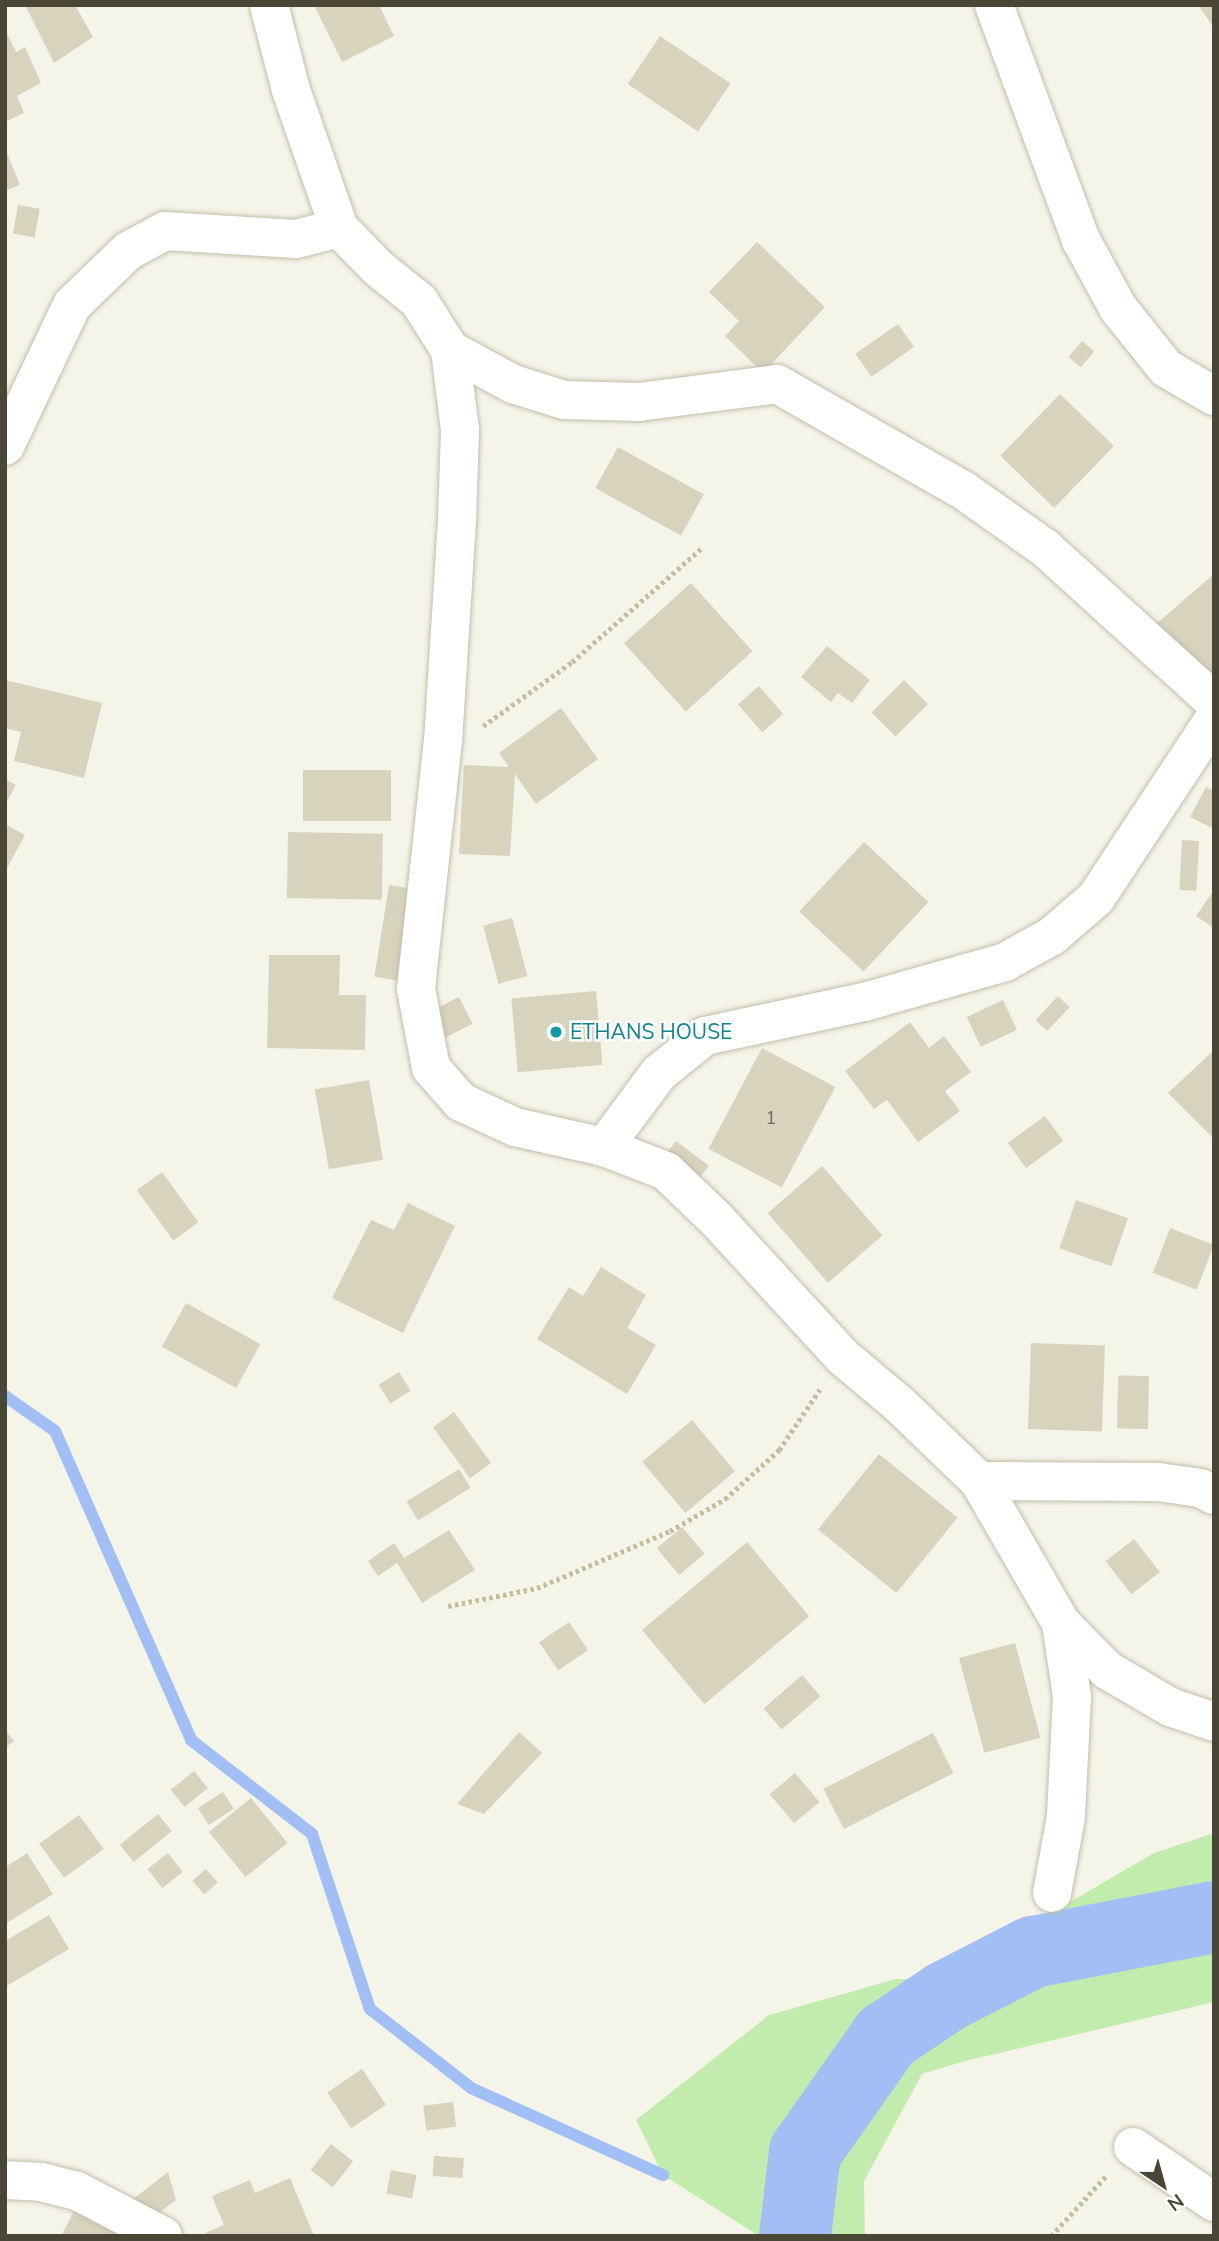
<!DOCTYPE html>
<html>
<head>
<meta charset="utf-8">
<style>
	body { margin:0 }
	#map { position:relative; width:1219px; height:2241px; overflow:hidden; background:#f5f4e8; font-family:"Nunito Sans",sans-serif }
	div>[style] { position:absolute }
	[style*='--x'] { left:calc(var(--x)*1px); top:calc(var(--y)*1px); width:calc(var(--w)*1px); rotate:calc(var(--a)*1deg) }
	.green>* { inset:0; background:#c2ecae }
	.stream>* { height:12px; margin:-6px; padding:0 6px; transform-origin:6px; border-radius:6px; background:#a1bff5 }
	.river>* { height:72px; margin:-36px; padding:0 36px; transform-origin:36px; border-radius:36px; background:#a1bff5 }
	.building>* { inset:0; background:#d7d3bd; transform-origin:0 0 }
	.path>* { height:4.5px; margin-top:-2.25px; transform-origin:0; background:repeating-linear-gradient(90deg,#c4bf9a 0 3.5px,transparent 0 7px) }
	.roads { filter:drop-shadow(0 0 2px #c1bfaa) drop-shadow(0 0 2px #c1bfaa) }
	.minor>* { height:38px; margin:-19px; padding:0 19px; transform-origin:19px; border-radius:19px; background:#fff }
	.dots>* { width:19px; height:19px; translate:-50% -50%; box-sizing:border-box; border:4px solid #fff; border-radius:50% }
	span { translate:-50% -50%; white-space:nowrap; text-align:center; line-height:1.15; -webkit-text-stroke:5px #fff; paint-order:stroke }
	.number-label { font-size:18px; color:#6c6958 }
	.number-label span { -webkit-text-stroke-width:0 }
	.culture-label { font-size:21px; color:#0d838f }
	.left { translate:0 -50%; text-align:left }
	.frame { position:absolute; inset:0; border:7px solid #494636; pointer-events:none }
	.north { position:absolute; left:1128px; top:2150px; width:70px; height:70px; -webkit-text-stroke:5px #fff; paint-order:stroke; rotate:144deg; font-size:19px; font-weight:700; line-height:28px; text-align:center; color:#494636 }
	.north::after { content:''; display:block; margin:auto; width:24px; height:32px; background:#494636; clip-path:polygon(50% 0,100% 100%,50% 72%,0 100%) }
</style>
</head>
<body>
<div id="map">
	<div class="green">
		<div style="clip-path:polygon(1214px 1833px,1214px 2002px,965px 2061px,922px 2074px,864px 2181px,865px 2236px,759px 2236px,663px 2175px,636px 2120px,769px 2015px,896px 1979px,936px 1980px,1154px 1853px)"></div>
	</div>
	<div class="stream">
		<div style="--x:5;--y:1396;--w:61;--a:35"></div>
		<div style="--x:55;--y:1431;--w:338;--a:66.2"></div>
		<div style="--x:191;--y:1740;--w:153;--a:37.8"></div>
		<div style="--x:312;--y:1834;--w:184;--a:71.7"></div>
		<div style="--x:370;--y:2009;--w:128;--a:38"></div>
		<div style="--x:471;--y:2088;--w:211;--a:24.4"></div>
	</div>
	<div class="river">
		<div style="--x:795;--y:2236;--w:85;--a:-83.2"></div>
		<div style="--x:805;--y:2152;--w:141;--a:-54.8"></div>
		<div style="--x:886;--y:2037;--w:71;--a:-34.1"></div>
		<div style="--x:945;--y:1997;--w:99;--a:-27.1"></div>
		<div style="--x:1033;--y:1952;--w:184;--a:-10.9"></div>
	</div>
	<div class="building">
		<div style="clip-path:polygon(25px 5px,75px 5px,93px 37px,54px 63px)"></div>
		<div style="clip-path:polygon(314px 5px,379px 5px,394px 36px,342px 62px)"></div>
		<div style="clip-path:polygon(1198px 5px,1214px 5px,1214px 28px)"></div>
		<div style="clip-path:polygon(5px 29px,16px 52px,25px 47px,41px 83px,17px 96px,24px 113px,5px 122px)"></div>
		<div style="left:660px;top:36px;width:85px;height:58px;rotate:34deg"></div>
		<div style="clip-path:polygon(5px 148px,20px 185px,5px 191px)"></div>
		<div style="left:18px;top:205px;width:22px;height:29px;rotate:10deg"></div>
		<div style="clip-path:polygon(757px 242px,825px 307px,763px 373px,725px 336px,739px 321px,709px 292px)"></div>
		<div style="left:898px;top:324px;width:28px;height:52px;rotate:55deg"></div>
		<div style="left:1082px;top:341px;width:16px;height:21px;rotate:40deg"></div>
		<div style="left:1060px;top:394px;width:75px;height:86px;rotate:44deg"></div>
		<div style="left:618px;top:447px;width:98px;height:47px;rotate:29deg"></div>
		<div style="clip-path:polygon(1214px 574px,1214px 691px,1156px 624px)"></div>
		<div style="left:691px;top:583px;width:92px;height:90px;rotate:48deg"></div>
		<div style="clip-path:polygon(827px 646px,870px 680px,852px 703px,838px 693px,831px 702px,801px 677px)"></div>
		<div style="clip-path:polygon(5px 680px,102px 703px,84px 778px,14px 761px,21px 732px,5px 728px)"></div>
		<div style="left:904px;top:680px;width:34px;height:46px;rotate:45deg"></div>
		<div style="left:759px;top:686px;width:37px;height:28px;rotate:49deg"></div>
		<div style="clip-path:polygon(561px 708px,598px 759px,536px 804px,515px 774px,510px 856px,459px 854px,464px 765px,509px 767px,499px 753px)"></div>
		<div style="left:391px;top:770px;width:51px;height:88px;rotate:90deg"></div>
		<div style="clip-path:polygon(5px 779px,16px 785px,5px 805px)"></div>
		<div style="clip-path:polygon(1206px 787px,1214px 791px,1214px 829px,1190px 817px)"></div>
		<div style="clip-path:polygon(5px 824px,25px 835px,5px 872px)"></div>
		<div style="left:288px;top:832px;width:95px;height:66px;rotate:1deg"></div>
		<div style="left:1182px;top:840px;width:17px;height:50px;rotate:3deg"></div>
		<div style="left:864px;top:842px;width:88px;height:95px;rotate:43deg"></div>
		<div style="left:389px;top:885px;width:32px;height:93px;rotate:9deg"></div>
		<div style="clip-path:polygon(1214px 890px,1214px 928px,1196px 916px)"></div>
		<div style="left:512px;top:918px;width:60px;height:30px;rotate:75deg"></div>
		<div style="clip-path:polygon(269px 955px,340px 955px,339px 995px,366px 995px,365px 1050px,267px 1048px)"></div>
		<div style="left:596px;top:991px;width:74px;height:85px;rotate:85deg"></div>
		<div style="left:1058px;top:996px;width:16px;height:33px;rotate:43deg"></div>
		<div style="left:459px;top:997px;width:30px;height:38px;rotate:63deg"></div>
		<div style="left:1003px;top:1000px;width:33px;height:40px;rotate:65deg"></div>
		<div style="clip-path:polygon(910px 1022px,929px 1048px,944px 1036px,971px 1072px,945px 1091px,960px 1111px,918px 1142px,887px 1100px,874px 1109px,845px 1071px)"></div>
		<div style="left:762px;top:1048px;width:83px;height:114px;rotate:28deg"></div>
		<div style="clip-path:polygon(1214px 1050px,1214px 1139px,1168px 1093px)"></div>
		<div style="left:369px;top:1080px;width:81px;height:55px;rotate:80deg"></div>
		<div style="left:1045px;top:1116px;width:31px;height:46px;rotate:54deg"></div>
		<div style="left:676px;top:1141px;width:41px;height:21px;rotate:37deg"></div>
		<div style="left:822px;top:1166px;width:92px;height:72px;rotate:49deg"></div>
		<div style="left:162px;top:1172px;width:62px;height:31px;rotate:54deg"></div>
		<div style="left:1076px;top:1200px;width:55px;height:51px;rotate:19deg"></div>
		<div style="clip-path:polygon(408px 1203px,455px 1226px,403px 1333px,332px 1298px,371px 1220px,394px 1230px)"></div>
		<div style="left:1170px;top:1228px;width:47px;height:48px;rotate:21deg"></div>
		<div style="clip-path:polygon(601px 1267px,646px 1295px,627px 1328px,656px 1345px,627px 1394px,537px 1339px,569px 1287px,583px 1296px)"></div>
		<div style="left:186px;top:1303px;width:85px;height:50px;rotate:29deg"></div>
		<div style="left:1031px;top:1343px;width:74px;height:86px;rotate:2deg"></div>
		<div style="left:399px;top:1372px;width:22px;height:24px;rotate:58deg"></div>
		<div style="left:1149px;top:1376px;width:53px;height:31px;rotate:91deg"></div>
		<div style="left:454px;top:1412px;width:63px;height:26px;rotate:54deg"></div>
		<div style="left:692px;top:1420px;width:67px;height:65px;rotate:50deg"></div>
		<div style="left:879px;top:1454px;width:101px;height:97px;rotate:39deg"></div>
		<div style="left:459px;top:1469px;width:22px;height:62px;rotate:58deg"></div>
		<div style="left:682px;top:1527px;width:35px;height:33px;rotate:50deg"></div>
		<div style="clip-path:polygon(449px 1530px,475px 1570px,422px 1603px,397px 1563px,378px 1576px,368px 1561px,394px 1543px,404px 1558px)"></div>
		<div style="left:1134px;top:1539px;width:42px;height:36px;rotate:52deg"></div>
		<div style="left:747px;top:1542px;width:97px;height:137px;rotate:50deg"></div>
		<div style="left:569px;top:1622px;width:34px;height:36px;rotate:56deg"></div>
		<div style="left:1015px;top:1643px;width:98px;height:58px;rotate:75deg"></div>
		<div style="left:802px;top:1675px;width:28px;height:51px;rotate:49deg"></div>
		<div style="clip-path:polygon(5px 1730px,14px 1741px,5px 1748px)"></div>
		<div style="clip-path:polygon(519px 1732px,542px 1753px,484px 1814px,457px 1804px)"></div>
		<div style="left:933px;top:1733px;width:45px;height:123px;rotate:63deg"></div>
		<div style="left:194px;top:1771px;width:22px;height:30px;rotate:51deg"></div>
		<div style="left:795px;top:1773px;width:38px;height:33px;rotate:50deg"></div>
		<div style="left:223px;top:1792px;width:20px;height:30px;rotate:57deg"></div>
		<div style="left:251px;top:1798px;width:58px;height:54px;rotate:51deg"></div>
		<div style="left:158px;top:1814px;width:22px;height:49px;rotate:51deg"></div>
		<div style="left:79px;top:1815px;width:42px;height:49px;rotate:54deg"></div>
		<div style="clip-path:polygon(27px 1853px,53px 1894px,5px 1924px,5px 1863px,7px 1866px)"></div>
		<div style="left:168px;top:1853px;width:24px;height:26px;rotate:52deg"></div>
		<div style="left:206px;top:1869px;width:18px;height:18px;rotate:49deg"></div>
		<div style="clip-path:polygon(49px 1915px,69px 1949px,5px 1987px,5px 1941px)"></div>
		<div style="left:362px;top:2069px;width:43px;height:42px;rotate:56deg"></div>
		<div style="left:453px;top:2102px;width:25px;height:30px;rotate:83deg"></div>
		<div style="left:331px;top:2144px;width:28px;height:33px;rotate:38deg"></div>
		<div style="left:434px;top:2156px;width:30px;height:20px;rotate:4deg"></div>
		<div style="left:391px;top:2170px;width:26px;height:24px;rotate:11deg"></div>
		<div style="clip-path:polygon(168px 2172px,176px 2200px,148px 2221px,128px 2203px)"></div>
		<div style="clip-path:polygon(290px 2178px,314px 2236px,207px 2236px,205px 2233px,224px 2225px,212px 2196px,250px 2180px,255px 2193px)"></div>
		<div style="clip-path:polygon(76px 2207px,129px 2236px,61px 2236px)"></div>
	</div>
	<div class="path">
		<div style="--x:483;--y:726;--w:110;--a:-35.7"></div>
		<div style="--x:572;--y:662;--w:174;--a:-41.3"></div>
		<div style="--x:448;--y:1606;--w:91;--a:-11.4"></div>
		<div style="--x:537;--y:1588;--w:145;--a:-23.2"></div>
		<div style="--x:670;--y:1531;--w:64;--a:-30.2"></div>
		<div style="--x:725;--y:1499;--w:73;--a:-42.2"></div>
		<div style="--x:779;--y:1450;--w:73;--a:-56.1"></div>
		<div style="--x:1051;--y:2236;--w:81;--a:-47.5"></div>
	</div>
	<div class="roads">
		<div class="minor">
			<div style="--x:269;--y:5;--w:88;--a:75.5"></div>
			<div style="--x:291;--y:90;--w:146;--a:70.8"></div>
			<div style="--x:339;--y:228;--w:56;--a:45.7"></div>
			<div style="--x:378;--y:268;--w:53;--a:38.8"></div>
			<div style="--x:419;--y:301;--w:58;--a:57.7"></div>
			<div style="--x:450;--y:350;--w:81;--a:82.9"></div>
			<div style="--x:460;--y:430;--w:90;--a:91.9"></div>
			<div style="--x:457;--y:520;--w:220;--a:93.6"></div>
			<div style="--x:443;--y:740;--w:250;--a:96.2"></div>
			<div style="--x:416;--y:989;--w:80;--a:79.2"></div>
			<div style="--x:431;--y:1068;--w:45;--a:48.6"></div>
			<div style="--x:461;--y:1102;--w:60;--a:24.8"></div>
			<div style="--x:515;--y:1127;--w:91;--a:12.7"></div>
			<div style="--x:604;--y:1147;--w:66;--a:21.2"></div>
			<div style="--x:666;--y:1171;--w:69;--a:43.8"></div>
			<div style="--x:716;--y:1219;--w:188;--a:47.4"></div>
			<div style="--x:843;--y:1357;--w:75;--a:40.1"></div>
			<div style="--x:900;--y:1405;--w:110;--a:43.9"></div>
			<div style="--x:979;--y:1481;--w:179;--a:0.3"></div>
			<div style="--x:1158;--y:1482;--w:42;--a:8.1"></div>
			<div style="--x:1200;--y:1488;--w:16;--a:27"></div>
			<div style="--x:994;--y:5;--w:251;--a:69.7"></div>
			<div style="--x:1081;--y:240;--w:77;--a:61.4"></div>
			<div style="--x:1118;--y:308;--w:77;--a:51.3"></div>
			<div style="--x:1166;--y:368;--w:56;--a:30.3"></div>
			<div style="--x:450;--y:350;--w:72;--a:28.4"></div>
			<div style="--x:513;--y:384;--w:53;--a:17.4"></div>
			<div style="--x:564;--y:400;--w:75;--a:1.5"></div>
			<div style="--x:639;--y:402;--w:139;--a:-7.4"></div>
			<div style="--x:777;--y:384;--w:214;--a:29.7"></div>
			<div style="--x:963;--y:490;--w:100;--a:35.3"></div>
			<div style="--x:1045;--y:548;--w:228;--a:42.2"></div>
			<div style="--x:5;--y:446;--w:156;--a:-64.6"></div>
			<div style="--x:72;--y:305;--w:78;--a:-44"></div>
			<div style="--x:128;--y:251;--w:42;--a:-28.4"></div>
			<div style="--x:165;--y:231;--w:131;--a:3.5"></div>
			<div style="--x:296;--y:239;--w:44;--a:-14.3"></div>
			<div style="--x:604;--y:1147;--w:92;--a:-53.4"></div>
			<div style="--x:659;--y:1073;--w:59;--a:-38.8"></div>
			<div style="--x:705;--y:1036;--w:163;--a:-12.1"></div>
			<div style="--x:864;--y:1002;--w:147;--a:-15.8"></div>
			<div style="--x:1005;--y:962;--w:54;--a:-29"></div>
			<div style="--x:1052;--y:936;--w:58;--a:-40.8"></div>
			<div style="--x:1096;--y:898;--w:214;--a:-56.6"></div>
			<div style="--x:979;--y:1481;--w:164;--a:60"></div>
			<div style="--x:1061;--y:1623;--w:75;--a:81.5"></div>
			<div style="--x:1072;--y:1697;--w:120;--a:92.9"></div>
			<div style="--x:1066;--y:1817;--w:77;--a:100.4"></div>
			<div style="--x:1061;--y:1623;--w:66;--a:45.6"></div>
			<div style="--x:1107;--y:1670;--w:73;--a:30.4"></div>
			<div style="--x:1170;--y:1707;--w:46;--a:18.8"></div>
			<div style="--x:1133;--y:2147;--w:98;--a:34.2"></div>
			<div style="--x:5;--y:2180;--w:36;--a:3"></div>
			<div style="--x:41;--y:2182;--w:37;--a:14"></div>
			<div style="--x:77;--y:2191;--w:97;--a:27.6"></div>
		</div>
	</div>
	<div class="dots">
		<div style="left:556px;top:1032px;background:#0f9aa8"></div>
	</div>
	<div class="number-label">
		<span style="left:771px;top:1118px">1</span>
	</div>
	<div class="culture-label">
		<span class="left" style="left:570px;top:1032px">ETHANS HOUSE</span>
	</div>
	<div class="frame"></div>
	<div class="north">N</div>
</div>
</body>
</html>
